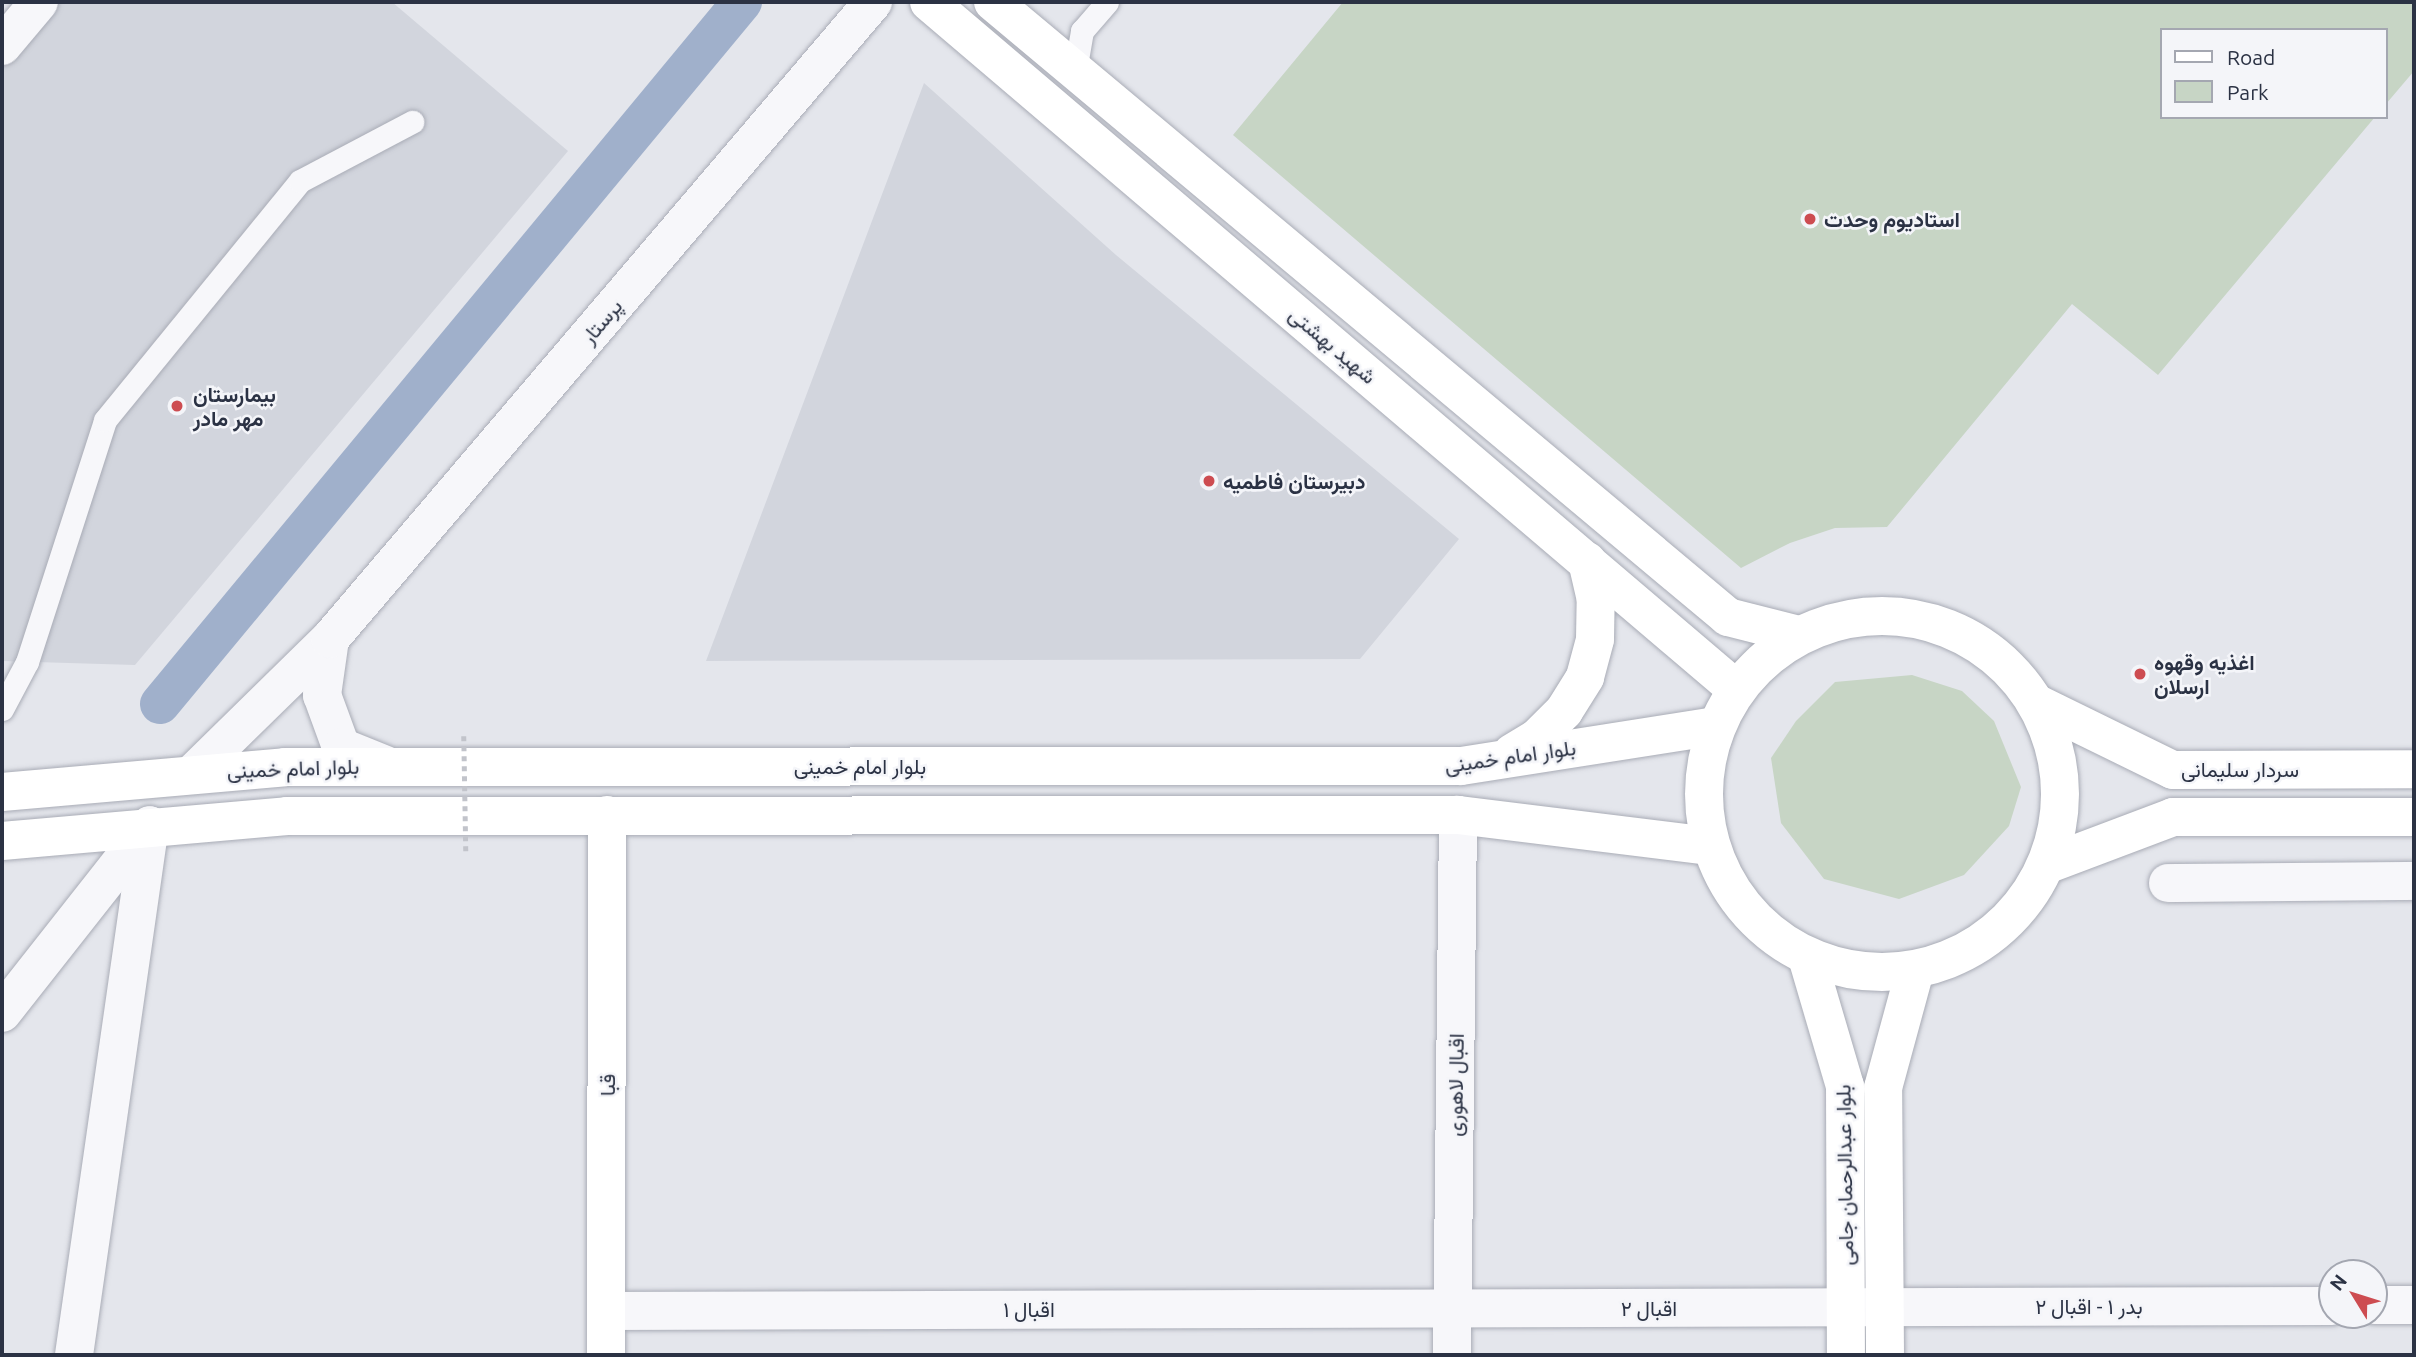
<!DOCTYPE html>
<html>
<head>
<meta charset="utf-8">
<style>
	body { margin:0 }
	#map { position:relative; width:2416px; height:1357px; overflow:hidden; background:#e4e6ec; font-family:Ubuntu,Vazirmatn,sans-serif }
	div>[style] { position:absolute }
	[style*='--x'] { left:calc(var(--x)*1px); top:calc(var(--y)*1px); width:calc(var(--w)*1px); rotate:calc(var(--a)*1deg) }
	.built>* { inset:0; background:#d2d5dd }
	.green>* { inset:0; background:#c7d5c5 }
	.canal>* { height:40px; margin:-20px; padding:0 20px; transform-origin:20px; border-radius:20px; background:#a0b0cb }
	.roads { filter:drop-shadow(0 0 2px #a9acb6) drop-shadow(0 0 2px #a9acb6) }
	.lane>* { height:23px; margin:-11.5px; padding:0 11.5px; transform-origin:11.5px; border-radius:11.5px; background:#f7f7fa }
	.street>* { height:38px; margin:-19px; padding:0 19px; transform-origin:19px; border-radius:19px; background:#f7f7fa }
	.secondary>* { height:38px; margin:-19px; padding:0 19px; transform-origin:19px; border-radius:19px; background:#fff }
	.primary>* { height:38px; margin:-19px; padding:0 19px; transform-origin:19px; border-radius:19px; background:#fff }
	.primary>.ring { margin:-19px; padding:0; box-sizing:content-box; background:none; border:38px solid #fff; border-radius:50% }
	.path-bridge>* { height:4.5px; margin-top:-2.25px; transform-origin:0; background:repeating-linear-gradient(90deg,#c2c4cb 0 5px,transparent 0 10px) }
	.dots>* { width:19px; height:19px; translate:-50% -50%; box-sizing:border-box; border:4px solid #f4f5f9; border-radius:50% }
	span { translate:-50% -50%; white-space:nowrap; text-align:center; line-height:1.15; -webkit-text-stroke:5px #f4f5f9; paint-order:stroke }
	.poi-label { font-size:21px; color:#2b3244; font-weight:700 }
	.left { translate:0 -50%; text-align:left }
	.street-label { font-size:21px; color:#2b3244 }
	.frame { position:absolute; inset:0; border:4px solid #2b3244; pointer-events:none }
	.legend { position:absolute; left:2160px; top:28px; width:228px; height:91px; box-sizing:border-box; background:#f4f5f9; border:2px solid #a4a7b1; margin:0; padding:9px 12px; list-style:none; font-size:21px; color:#2b3244 }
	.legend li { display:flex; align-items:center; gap:14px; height:35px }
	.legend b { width:35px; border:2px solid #a4a7b1 }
	.north { position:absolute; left:2318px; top:1259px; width:70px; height:70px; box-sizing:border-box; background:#f4f5f9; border:2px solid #a4a7b1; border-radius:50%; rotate:308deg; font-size:19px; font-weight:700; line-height:28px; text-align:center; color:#2b3244 }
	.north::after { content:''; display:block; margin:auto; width:24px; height:32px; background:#cd4c51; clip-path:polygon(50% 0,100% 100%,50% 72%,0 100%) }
</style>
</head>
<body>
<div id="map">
	<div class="built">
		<div style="clip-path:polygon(48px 2px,392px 2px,568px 151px,135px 665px,2px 661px,2px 55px)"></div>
		<div style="clip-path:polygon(924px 83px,1116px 255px,1459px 539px,1360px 659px,706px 661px)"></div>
	</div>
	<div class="green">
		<div style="clip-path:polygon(1343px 2px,2414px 2px,2414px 71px,2386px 104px,2386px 30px,2162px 30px,2162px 117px,2375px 117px,2158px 375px,2072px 304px,1887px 527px,1835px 528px,1790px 543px,1741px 568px,1233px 135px)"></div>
		<div style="clip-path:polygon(1912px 675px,1962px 691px,1994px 721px,2021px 787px,2009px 826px,1964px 875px,1899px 899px,1824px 879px,1781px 823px,1771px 758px,1796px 721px,1835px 682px)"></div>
	</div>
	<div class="canal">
		<div style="--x:160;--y:704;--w:912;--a:-50.34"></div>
	</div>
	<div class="roads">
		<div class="lane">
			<div style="--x:1075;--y:71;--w:41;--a:-80.1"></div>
			<div style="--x:1082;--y:31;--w:38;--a:-49"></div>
			<div style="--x:2;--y:709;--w:53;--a:-62"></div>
			<div style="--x:27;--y:662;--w:254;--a:-72.1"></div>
			<div style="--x:105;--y:420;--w:308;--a:-50.8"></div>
			<div style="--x:300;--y:181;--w:127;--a:-27.8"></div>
		</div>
		<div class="street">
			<div style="--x:2;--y:46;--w:57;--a:-49.9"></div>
			<div style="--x:330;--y:639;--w:57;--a:98.1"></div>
			<div style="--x:322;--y:695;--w:55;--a:69.9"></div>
			<div style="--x:341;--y:747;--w:48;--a:21.8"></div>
			<div style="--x:193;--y:773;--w:192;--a:-44.4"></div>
			<div style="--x:330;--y:639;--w:837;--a:-49.55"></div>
			<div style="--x:2168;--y:883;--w:246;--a:-0.5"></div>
			<div style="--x:2;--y:1013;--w:239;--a:-51.8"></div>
			<div style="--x:2374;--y:1305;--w:40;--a:0"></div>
			<div style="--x:607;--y:1311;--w:1725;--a:-0.17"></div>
			<div style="--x:74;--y:1355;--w:535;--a:-81.84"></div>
			<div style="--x:1452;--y:1355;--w:540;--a:-89.36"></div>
		</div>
		<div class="secondary">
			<div style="--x:929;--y:2;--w:1061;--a:40.41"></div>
			<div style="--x:993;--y:2;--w:958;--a:39.92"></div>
			<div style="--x:1728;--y:617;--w:73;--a:14.2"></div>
			<div style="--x:1807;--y:957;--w:134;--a:73.6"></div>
			<div style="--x:1845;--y:1086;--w:269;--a:89.8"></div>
			<div style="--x:606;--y:1355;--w:540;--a:-89.89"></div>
			<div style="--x:1885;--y:1355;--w:267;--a:-90.4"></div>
			<div style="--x:1883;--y:1088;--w:122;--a:-74.8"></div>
		</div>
		<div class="primary">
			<div class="ring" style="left:1704px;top:616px;width:318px;height:318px"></div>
			<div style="--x:2038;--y:704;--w:150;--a:26.1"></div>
			<div style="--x:2173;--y:770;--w:241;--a:-0.2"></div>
			<div style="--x:1512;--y:753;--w:29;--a:-31"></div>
			<div style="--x:1537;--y:738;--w:38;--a:-45"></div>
			<div style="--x:1564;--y:711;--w:40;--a:-58"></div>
			<div style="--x:1585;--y:677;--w:39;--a:-75"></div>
			<div style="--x:1595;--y:639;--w:39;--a:-89"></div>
			<div style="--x:1596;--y:600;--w:40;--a:-103"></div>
			<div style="--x:2;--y:792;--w:284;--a:-5"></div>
			<div style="--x:285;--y:767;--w:1176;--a:-0.05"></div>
			<div style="--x:1461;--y:766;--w:258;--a:-8.9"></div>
			<div style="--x:2;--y:841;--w:286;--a:-5"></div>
			<div style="--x:287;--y:816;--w:1171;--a:-0.05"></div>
			<div style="--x:1458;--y:815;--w:254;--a:7"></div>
			<div style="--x:2046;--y:865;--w:136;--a:-20.7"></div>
			<div style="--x:2173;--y:817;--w:241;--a:0"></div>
		</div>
	</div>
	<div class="path-bridge">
		<div style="--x:464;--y:736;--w:120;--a:89"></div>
	</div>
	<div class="dots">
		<div style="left:1810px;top:219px;background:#cd4c51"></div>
		<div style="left:177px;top:406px;background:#cd4c51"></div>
		<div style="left:1209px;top:481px;background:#cd4c51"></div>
		<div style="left:2140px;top:674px;background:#cd4c51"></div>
	</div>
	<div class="poi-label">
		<span class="left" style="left:1824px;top:219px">استادیوم وحدت</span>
		<span class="left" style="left:193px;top:406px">بیمارستان<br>مهر مادر</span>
		<span class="left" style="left:1223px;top:481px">دبیرستان فاطمیه</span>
		<span class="left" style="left:2154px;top:674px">اغذیه وقهوه<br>ارسلان</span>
	</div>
	<div class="street-label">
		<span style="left:601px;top:321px;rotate:-50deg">پرستار</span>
		<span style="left:1333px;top:345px;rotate:40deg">شهید بهشتی</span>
		<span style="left:1510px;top:756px;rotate:-8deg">بلوار امام خمینی</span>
		<span style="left:860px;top:766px">بلوار امام خمینی</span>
		<span style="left:293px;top:768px;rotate:-2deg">بلوار امام خمینی</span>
		<span style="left:2240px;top:769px">سردار سلیمانی</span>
		<span style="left:607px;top:1085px;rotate:-90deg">قبا</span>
		<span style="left:1455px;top:1085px;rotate:-89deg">اقبال لاهوری</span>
		<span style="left:1844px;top:1175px;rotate:-91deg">بلوار عبدالرحمان جامی</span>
		<span style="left:2089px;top:1306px">بدر ۱ - اقبال ۲</span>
		<span style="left:1649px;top:1308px">اقبال ۲</span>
		<span style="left:1029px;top:1309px">اقبال ۱</span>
	</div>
	<div class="frame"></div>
	<ul class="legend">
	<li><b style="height:9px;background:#fff"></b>Road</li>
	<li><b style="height:19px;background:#c7d5c5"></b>Park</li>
	</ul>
	<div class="north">N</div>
</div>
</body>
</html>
